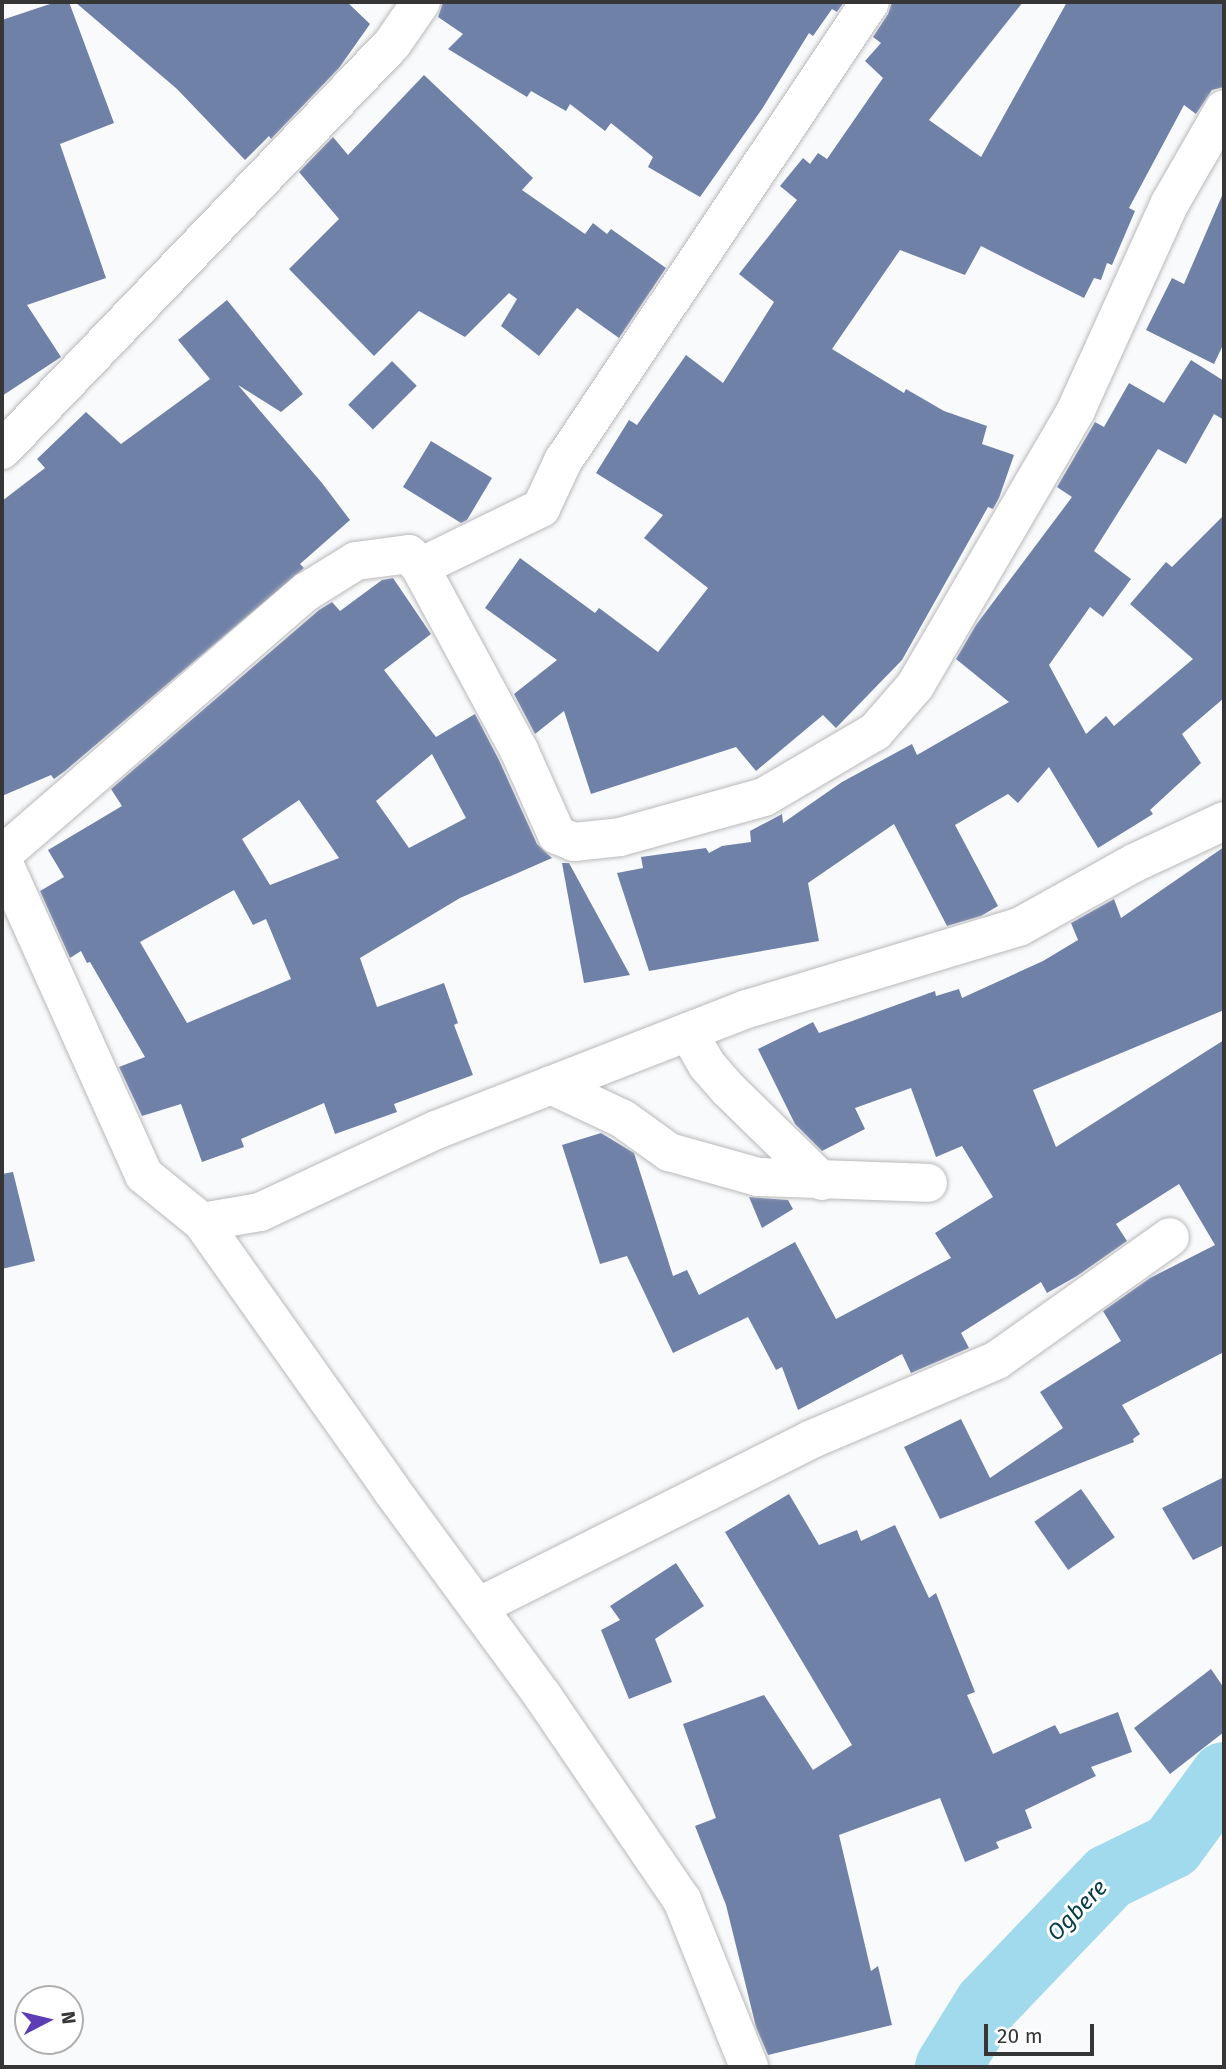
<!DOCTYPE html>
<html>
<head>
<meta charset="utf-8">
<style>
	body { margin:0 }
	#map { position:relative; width:1226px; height:2069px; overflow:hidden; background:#f9fafb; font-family:"Fira Sans",sans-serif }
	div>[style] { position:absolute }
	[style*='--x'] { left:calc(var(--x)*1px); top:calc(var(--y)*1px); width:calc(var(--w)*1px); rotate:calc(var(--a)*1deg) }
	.river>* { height:66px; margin:-33px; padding:0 33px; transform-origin:33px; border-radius:33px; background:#a1daec }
	.building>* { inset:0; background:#7081a8; transform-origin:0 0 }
	.roads { filter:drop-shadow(0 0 2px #b9b9bb) drop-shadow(0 0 2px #b9b9bb) }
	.street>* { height:38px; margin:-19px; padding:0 19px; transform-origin:19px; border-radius:19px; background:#fff }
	span { translate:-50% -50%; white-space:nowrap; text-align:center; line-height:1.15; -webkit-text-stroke:6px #fff; paint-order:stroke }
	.water-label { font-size:23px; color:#073c49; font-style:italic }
	.frame { position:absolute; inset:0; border:4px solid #363637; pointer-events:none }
	.north { position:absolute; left:14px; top:1985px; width:70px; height:70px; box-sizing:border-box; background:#fff; border:2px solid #afafaf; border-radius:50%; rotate:83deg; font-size:19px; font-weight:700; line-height:28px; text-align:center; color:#363637 }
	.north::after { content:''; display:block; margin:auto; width:24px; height:32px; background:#5d3db5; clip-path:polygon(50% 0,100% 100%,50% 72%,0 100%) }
	.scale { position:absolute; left:984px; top:2024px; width:110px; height:32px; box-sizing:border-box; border:4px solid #363637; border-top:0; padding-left:9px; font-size:21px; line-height:24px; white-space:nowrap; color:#363637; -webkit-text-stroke:5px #fff; paint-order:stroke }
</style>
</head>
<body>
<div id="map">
	<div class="river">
		<div style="--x:948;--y:2067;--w:74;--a:-58.2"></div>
		<div style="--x:987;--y:2004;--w:176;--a:-46.2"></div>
		<div style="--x:1109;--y:1877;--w:70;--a:-26.2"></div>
		<div style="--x:1172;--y:1846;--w:88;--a:-53.8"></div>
	</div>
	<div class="building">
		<div style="clip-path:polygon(56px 2px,69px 2px,114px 123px,60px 144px,106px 278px,27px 305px,61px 357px,2px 396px,2px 20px)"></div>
		<div style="clip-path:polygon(75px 2px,347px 2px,370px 24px,339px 68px,271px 139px,269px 136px,245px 160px,177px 89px)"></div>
		<div style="clip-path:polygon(443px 2px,844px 2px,837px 12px,832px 9px,813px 36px,809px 33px,762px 109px,700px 197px,648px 167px,653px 157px,611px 123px,605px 131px,570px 104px,566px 111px,531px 91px,527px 97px,448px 49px,463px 34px,438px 17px)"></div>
		<div style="clip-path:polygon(892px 2px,1023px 2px,929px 120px,981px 157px,1067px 2px,1224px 2px,1224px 87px,1212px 90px,1196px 114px,1184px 105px,1129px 208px,1135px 211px,1112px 265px,1107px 263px,1101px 280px,1094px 278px,1084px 298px,981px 246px,965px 275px,900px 250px,832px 349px,904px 393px,906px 389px,944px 411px,987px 426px,982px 444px,1014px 455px,999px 498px,993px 509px,988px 507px,902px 660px,836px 728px,823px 715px,756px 771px,736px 747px,591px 794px,564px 711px,535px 734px,514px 694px,557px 660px,485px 608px,520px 558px,595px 613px,599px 608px,658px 652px,708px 588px,644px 538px,663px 515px,596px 473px,629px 420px,637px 425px,686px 355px,723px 383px,774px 302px,739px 274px,797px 200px,780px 186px,803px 158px,810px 164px,818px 153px,827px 159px,883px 78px,865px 61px,881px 43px,873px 37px,888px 14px)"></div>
		<div style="clip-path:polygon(424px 75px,533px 178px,522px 190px,585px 234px,593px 223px,607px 234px,611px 229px,666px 268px,619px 338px,577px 308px,539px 356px,501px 326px,517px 299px,509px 293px,465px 337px,419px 311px,374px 356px,289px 269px,339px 219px,299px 172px,333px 137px,348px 155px)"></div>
		<div style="clip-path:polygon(1224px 191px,1224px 343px,1214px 364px,1146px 330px,1172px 278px,1184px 284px)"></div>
		<div style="clip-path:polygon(227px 300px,303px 394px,281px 412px,238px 385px,322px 483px,350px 520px,300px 564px,304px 568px,65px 771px,54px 779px,51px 775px,2px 796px,2px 501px,45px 468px,37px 459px,86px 412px,121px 444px,210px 379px,178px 340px)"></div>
		<div style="clip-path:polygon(1191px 360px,1224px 381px,1224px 420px,1214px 414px,1186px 464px,1158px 449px,1094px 551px,1131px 579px,1103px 617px,1090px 607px,1049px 665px,1086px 734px,1106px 716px,1114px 726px,1193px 659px,1130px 604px,1166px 562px,1172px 567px,1224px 515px,1224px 698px,1182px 734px,1201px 763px,1150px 810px,1153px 814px,1098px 848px,1049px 767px,1018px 803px,1008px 794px,955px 825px,998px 906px,981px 916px,947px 926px,894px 824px,808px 883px,819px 941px,649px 971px,617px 873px,643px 868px,641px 857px,706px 848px,709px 853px,722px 846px,751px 842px,750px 831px,782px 814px,783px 823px,842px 782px,912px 744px,917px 755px,1009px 702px,956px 659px,976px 625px,1072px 497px,1057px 487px,1095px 422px,1104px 427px,1129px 383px,1164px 403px)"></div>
		<div style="left:392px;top:361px;width:35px;height:62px;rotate:45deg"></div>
		<div style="clip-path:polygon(431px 441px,492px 478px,467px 520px,461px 523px,403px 487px)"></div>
		<div style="clip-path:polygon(evenodd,393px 578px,431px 634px,384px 670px,436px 737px,475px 714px,499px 760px,537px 844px,552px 858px,460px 898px,360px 958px,377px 1007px,444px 983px,458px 1023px,454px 1025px,473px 1075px,394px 1104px,397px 1112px,335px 1134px,324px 1103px,241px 1139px,244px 1147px,202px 1162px,181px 1104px,142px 1116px,119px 1067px,145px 1057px,90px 962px,87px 963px,81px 951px,70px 958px,40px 891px,64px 877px,48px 850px,122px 806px,111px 789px,319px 610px,332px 602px,340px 611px,382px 580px,393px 578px,432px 754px,466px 818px,409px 848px,376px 801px,432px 754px,393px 578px,299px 800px,339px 858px,270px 885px,242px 839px,299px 800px,393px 578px,234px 890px,253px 925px,266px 919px,291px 979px,187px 1023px,140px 942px,234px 890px)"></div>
		<div style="clip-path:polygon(1224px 847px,1224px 1010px,1033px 1090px,1056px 1147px,1224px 1040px,1224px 1352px,1122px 1405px,1140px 1434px,1133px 1439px,1134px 1442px,940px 1519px,904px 1447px,961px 1419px,990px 1478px,1063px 1428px,1040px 1392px,1121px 1341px,1103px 1311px,1150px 1278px,1215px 1245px,1179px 1184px,1116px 1224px,1127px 1241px,1077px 1276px,1047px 1293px,1041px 1282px,961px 1333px,969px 1348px,911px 1373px,902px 1354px,798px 1410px,782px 1367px,776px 1370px,748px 1317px,673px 1353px,627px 1256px,600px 1264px,562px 1145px,601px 1133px,634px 1153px,673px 1276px,687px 1270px,699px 1295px,795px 1242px,836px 1319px,951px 1258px,935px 1233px,993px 1197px,962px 1146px,936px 1157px,911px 1088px,855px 1108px,865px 1129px,822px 1151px,795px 1124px,758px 1049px,813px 1022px,819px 1033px,935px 991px,936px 996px,959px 989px,962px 998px,1043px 961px,1078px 940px,1071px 923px,1114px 899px,1121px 918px)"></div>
		<div style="clip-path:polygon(562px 863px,569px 863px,630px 975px,584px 983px)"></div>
		<div style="clip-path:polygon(13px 1172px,35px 1261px,2px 1269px,2px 1174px)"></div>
		<div style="clip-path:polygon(749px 1197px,788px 1200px,793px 1209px,762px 1228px)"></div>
		<div style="clip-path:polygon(1224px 1477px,1224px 1545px,1193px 1560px,1162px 1508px)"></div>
		<div style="left:1081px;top:1489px;width:59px;height:57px;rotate:55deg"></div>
		<div style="clip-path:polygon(789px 1494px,819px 1545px,857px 1530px,861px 1541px,895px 1525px,929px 1598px,936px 1593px,975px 1692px,967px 1695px,993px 1754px,1055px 1725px,1060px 1734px,1118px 1712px,1132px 1752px,1091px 1767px,1096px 1776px,1025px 1810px,1032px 1828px,996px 1842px,999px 1848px,965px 1862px,940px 1798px,839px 1835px,871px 1971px,878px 1966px,892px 2025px,768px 2055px,756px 2027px,726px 1905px,695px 1826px,716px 1818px,683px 1724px,764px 1695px,813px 1770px,852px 1745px,725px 1532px)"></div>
		<div style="clip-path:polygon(676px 1563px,704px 1606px,655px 1639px,672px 1682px,629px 1699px,601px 1630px,620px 1620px,610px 1606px)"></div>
		<div style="clip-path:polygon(1211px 1669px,1224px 1688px,1224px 1732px,1170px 1774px,1134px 1728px)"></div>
	</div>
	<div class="roads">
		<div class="street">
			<div style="--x:2;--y:450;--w:563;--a:-46.15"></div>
			<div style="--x:392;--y:44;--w:51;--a:-55.4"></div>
			<div style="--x:420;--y:567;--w:208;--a:61.6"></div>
			<div style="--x:519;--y:750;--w:93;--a:65.9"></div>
			<div style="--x:557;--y:835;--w:18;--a:22"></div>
			<div style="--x:574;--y:842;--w:46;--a:-6.2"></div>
			<div style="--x:620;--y:837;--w:149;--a:-15.5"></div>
			<div style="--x:764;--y:797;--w:129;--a:-30.4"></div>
			<div style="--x:875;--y:732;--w:61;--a:-49"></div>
			<div style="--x:915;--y:686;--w:320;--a:-59.7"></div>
			<div style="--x:1076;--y:410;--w:227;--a:-65.6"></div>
			<div style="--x:1170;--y:203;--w:108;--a:-60.1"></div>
			<div style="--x:2;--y:855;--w:402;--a:-40.9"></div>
			<div style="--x:306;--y:592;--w:59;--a:-31.8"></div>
			<div style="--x:356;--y:561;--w:53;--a:-7.5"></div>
			<div style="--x:409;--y:554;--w:17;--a:50"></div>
			<div style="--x:420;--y:567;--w:135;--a:-26"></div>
			<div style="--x:541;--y:508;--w:52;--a:-64.9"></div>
			<div style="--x:563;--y:461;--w:552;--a:-56.22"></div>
			<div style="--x:2;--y:859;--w:346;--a:65.8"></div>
			<div style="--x:144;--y:1175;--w:75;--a:39"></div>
			<div style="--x:202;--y:1222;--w:326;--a:54.7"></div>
			<div style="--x:390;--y:1488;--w:257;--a:53.7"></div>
			<div style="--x:542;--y:1695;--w:248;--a:55.7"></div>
			<div style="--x:682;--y:1900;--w:180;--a:68.1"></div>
			<div style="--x:688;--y:1032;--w:38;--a:60"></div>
			<div style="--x:707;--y:1065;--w:33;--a:49"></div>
			<div style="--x:729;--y:1090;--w:130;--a:44.4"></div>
			<div style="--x:551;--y:1085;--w:80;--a:25.3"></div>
			<div style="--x:623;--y:1119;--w:57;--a:35.7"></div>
			<div style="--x:669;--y:1152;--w:92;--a:15.7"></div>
			<div style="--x:758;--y:1177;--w:170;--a:2"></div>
			<div style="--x:202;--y:1222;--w:59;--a:-9.8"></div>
			<div style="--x:260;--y:1212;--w:194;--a:-25"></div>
			<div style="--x:436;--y:1130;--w:334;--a:-21.3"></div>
			<div style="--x:747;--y:1009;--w:284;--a:-16.8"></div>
			<div style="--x:1019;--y:927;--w:132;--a:-29.1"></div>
			<div style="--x:1134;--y:863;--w:99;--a:-25"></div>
			<div style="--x:478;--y:1607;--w:374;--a:-26.7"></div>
			<div style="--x:812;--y:1439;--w:201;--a:-23.1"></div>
			<div style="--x:997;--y:1360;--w:212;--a:-35.4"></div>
		</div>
	</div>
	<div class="water-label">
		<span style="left:1077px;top:1910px;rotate:-46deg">Ogbere</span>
	</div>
	<div class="frame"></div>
	<div class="north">N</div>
	<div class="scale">20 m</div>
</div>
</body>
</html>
